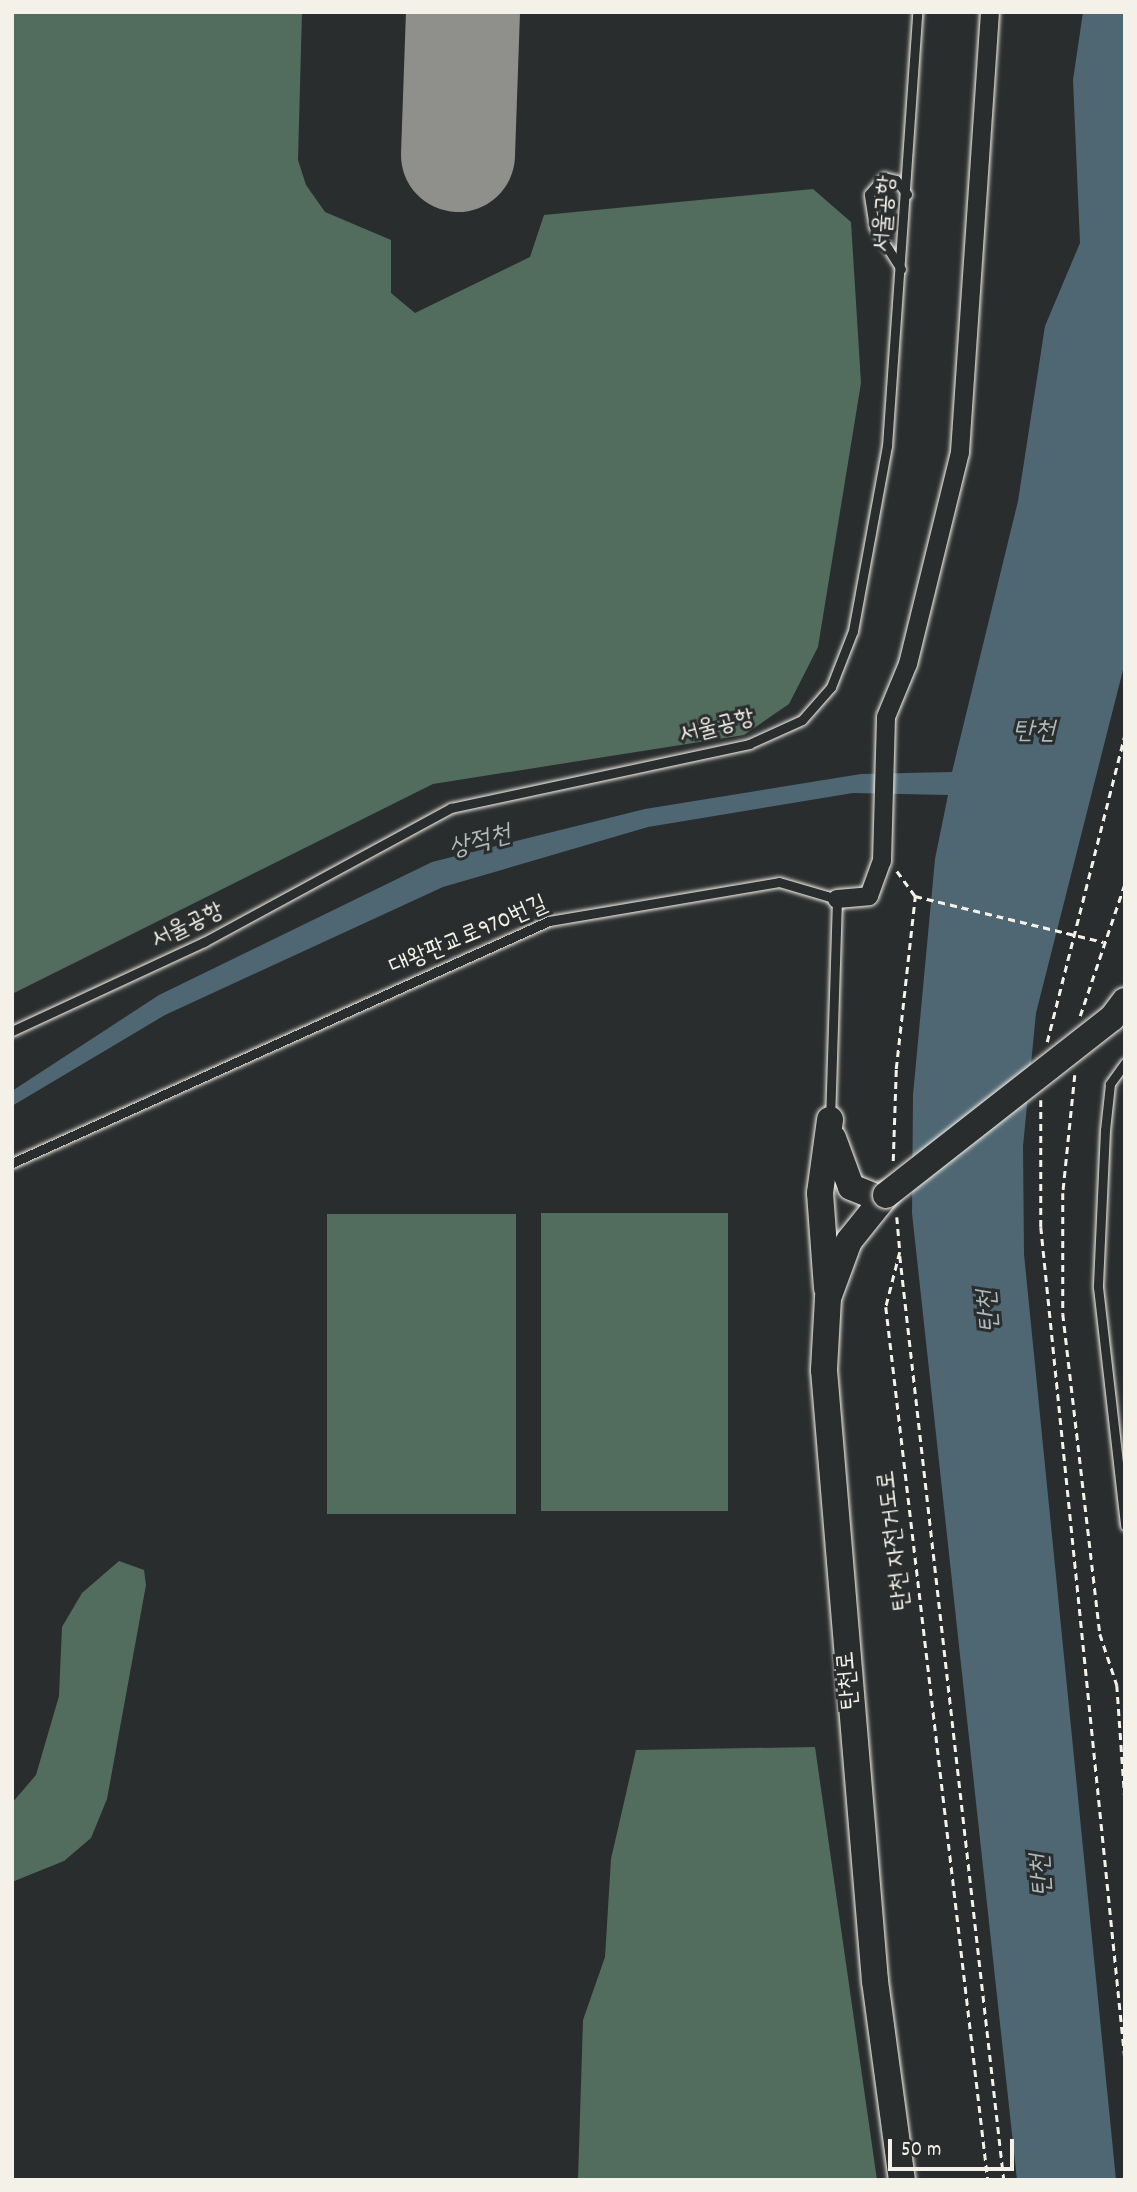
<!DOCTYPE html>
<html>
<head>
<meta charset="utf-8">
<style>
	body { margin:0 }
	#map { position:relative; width:1137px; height:2192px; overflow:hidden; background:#2a2d2e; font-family:Dekko,"Poor Story",sans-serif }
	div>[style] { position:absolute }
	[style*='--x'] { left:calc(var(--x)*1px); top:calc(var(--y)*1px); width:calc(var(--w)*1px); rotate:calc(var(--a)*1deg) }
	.green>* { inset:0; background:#526d5d; transform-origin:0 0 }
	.water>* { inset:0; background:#4e6773 }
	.runway>* { height:114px; margin:-57px; padding:0 57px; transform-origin:57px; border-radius:57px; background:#8f8f8b }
	.path>* { height:2.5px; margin-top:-1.25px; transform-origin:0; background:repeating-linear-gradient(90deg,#f4f1e8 0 7px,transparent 0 12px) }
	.roads { filter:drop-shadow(0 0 2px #f4f1e8) drop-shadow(0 0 2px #f4f1e8) }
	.lane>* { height:9px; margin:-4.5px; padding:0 4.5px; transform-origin:4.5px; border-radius:4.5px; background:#2a2d2e }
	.street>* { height:18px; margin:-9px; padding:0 9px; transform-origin:9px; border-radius:9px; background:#2a2d2e }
	.secondary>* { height:26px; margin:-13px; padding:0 13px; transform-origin:13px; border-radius:13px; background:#2a2d2e }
	.bridges { filter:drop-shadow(0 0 2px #f4f1e8) drop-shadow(0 0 2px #f4f1e8) }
	.secondary-bridge>* { height:26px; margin:-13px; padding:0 13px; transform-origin:13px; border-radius:13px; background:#2a2d2e }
	span { translate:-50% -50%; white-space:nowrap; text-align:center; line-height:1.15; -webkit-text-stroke:6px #2a2d2e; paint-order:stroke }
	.street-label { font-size:24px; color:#f4f1e8 }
	.water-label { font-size:26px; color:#b2bab9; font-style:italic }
	.frame { position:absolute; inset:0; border:14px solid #f4f1e8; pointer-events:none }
	.scale { position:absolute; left:888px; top:2139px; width:126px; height:32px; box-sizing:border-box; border:4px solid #f4f1e8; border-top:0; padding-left:9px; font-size:21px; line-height:24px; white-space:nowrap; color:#f4f1e8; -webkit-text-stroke:5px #2a2d2e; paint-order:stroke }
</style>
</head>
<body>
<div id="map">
	<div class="green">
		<div style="clip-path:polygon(12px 12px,302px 12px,298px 160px,306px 185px,325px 212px,391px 240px,391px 293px,415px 313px,530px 257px,544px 215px,813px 189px,851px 222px,861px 383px,818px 647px,789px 704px,744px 735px,433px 784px,12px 994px)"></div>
		<div style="left:728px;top:1213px;width:298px;height:187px;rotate:90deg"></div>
		<div style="left:516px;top:1214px;width:300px;height:189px;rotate:90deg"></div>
		<div style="clip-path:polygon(119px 1561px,144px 1570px,146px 1585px,107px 1799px,91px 1838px,64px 1861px,12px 1882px,12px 1803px,36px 1775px,59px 1696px,62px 1627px,82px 1593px)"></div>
		<div style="clip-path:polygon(815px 1747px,877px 2180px,578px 2180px,583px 2020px,605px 1957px,611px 1859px,636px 1750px)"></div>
	</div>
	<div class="water">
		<div style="clip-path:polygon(1083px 12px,1125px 12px,1125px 662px,1036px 1013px,1023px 1146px,1024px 1254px,1116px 2180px,1017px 2180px,912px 1213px,913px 1095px,935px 859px,948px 795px,853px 793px,648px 827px,443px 887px,165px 1015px,12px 1106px,12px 1091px,159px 995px,432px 862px,645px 809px,861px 774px,952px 772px,1018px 501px,1045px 326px,1080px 243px,1073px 80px)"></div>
	</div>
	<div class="runway">
		<div style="--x:458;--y:155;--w:143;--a:-88"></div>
	</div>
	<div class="path">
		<div style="--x:897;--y:871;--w:31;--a:54"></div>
		<div style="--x:915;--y:896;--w:194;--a:13.7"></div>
		<div style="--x:1080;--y:1016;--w:140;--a:-71.3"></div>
		<div style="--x:1047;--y:1042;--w:319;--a:-75.8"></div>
		<div style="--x:1075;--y:1075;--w:119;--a:95.8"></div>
		<div style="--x:1063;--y:1193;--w:121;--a:90"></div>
		<div style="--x:1063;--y:1314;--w:322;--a:83.4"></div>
		<div style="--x:1100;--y:1634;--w:54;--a:71.6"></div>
		<div style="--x:1117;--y:1685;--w:114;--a:86"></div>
		<div style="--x:1041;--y:1100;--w:127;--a:90"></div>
		<div style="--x:1041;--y:1227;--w:836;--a:84.23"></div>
		<div style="--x:893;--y:1161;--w:92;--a:-88.1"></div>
		<div style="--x:896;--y:1069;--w:174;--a:-83.7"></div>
		<div style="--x:897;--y:1217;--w:35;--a:85"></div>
		<div style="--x:900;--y:1252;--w:57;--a:104.3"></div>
		<div style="--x:886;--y:1307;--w:879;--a:83.34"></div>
		<div style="--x:900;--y:1256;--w:930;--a:83.58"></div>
	</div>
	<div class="roads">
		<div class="lane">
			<div style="--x:901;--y:269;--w:50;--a:-122.7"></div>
			<div style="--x:874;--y:227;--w:33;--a:-99"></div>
			<div style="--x:869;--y:194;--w:23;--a:-49"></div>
			<div style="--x:884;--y:177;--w:12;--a:14"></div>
			<div style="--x:896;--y:180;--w:18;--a:52"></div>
			<div style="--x:12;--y:1031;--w:212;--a:-24.9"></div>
			<div style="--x:204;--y:942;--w:281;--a:-28.5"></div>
			<div style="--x:451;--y:808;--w:305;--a:-12.1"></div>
			<div style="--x:749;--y:744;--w:58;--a:-24.4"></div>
			<div style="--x:802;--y:720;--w:44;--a:-48.7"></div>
			<div style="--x:831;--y:687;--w:60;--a:-68.6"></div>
			<div style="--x:853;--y:631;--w:188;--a:-79.6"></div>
			<div style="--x:887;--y:446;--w:435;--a:-86"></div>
			<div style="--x:1125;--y:1063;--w:26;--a:126"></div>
			<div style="--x:1110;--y:1084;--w:46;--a:96.2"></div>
			<div style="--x:1105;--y:1130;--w:157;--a:92.6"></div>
			<div style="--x:1098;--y:1287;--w:240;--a:83.5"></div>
			<div style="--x:12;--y:1163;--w:589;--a:-24.26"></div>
			<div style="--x:549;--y:921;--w:233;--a:-9.6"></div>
			<div style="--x:779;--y:882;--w:60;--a:16.3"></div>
			<div style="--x:837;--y:899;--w:219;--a:91.8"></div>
		</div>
		<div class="street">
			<div style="--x:837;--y:899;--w:32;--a:-5"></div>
			<div style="--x:869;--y:896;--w:37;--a:-70"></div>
			<div style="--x:882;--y:861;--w:144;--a:-88.4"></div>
			<div style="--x:886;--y:717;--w:57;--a:-67.5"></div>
			<div style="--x:908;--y:664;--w:218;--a:-76.2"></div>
			<div style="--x:960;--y:452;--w:441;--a:-86.1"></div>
		</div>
		<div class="secondary">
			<div style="--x:833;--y:1138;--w:52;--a:69.8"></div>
			<div style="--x:851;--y:1187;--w:32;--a:22"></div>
			<div style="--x:886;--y:1195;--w:59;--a:128.8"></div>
			<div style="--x:849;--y:1241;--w:61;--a:110.2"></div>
			<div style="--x:828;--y:1298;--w:72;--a:93.2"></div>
			<div style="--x:824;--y:1370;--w:613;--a:85.23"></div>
			<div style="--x:875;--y:1981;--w:201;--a:82.3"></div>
			<div style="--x:827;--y:1288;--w:95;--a:-94.2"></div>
			<div style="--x:820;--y:1193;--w:74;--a:-82.2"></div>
		</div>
	</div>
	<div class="bridges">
		<div class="secondary-bridge">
			<div style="--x:886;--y:1195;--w:287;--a:-38.1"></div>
			<div style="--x:1112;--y:1018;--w:21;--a:-53"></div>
		</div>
	</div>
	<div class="street-label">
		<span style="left:886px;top:214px;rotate:-86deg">서울공항</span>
		<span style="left:717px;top:728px;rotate:-15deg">서울공항</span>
		<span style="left:188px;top:927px;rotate:-26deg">서울공항</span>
		<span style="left:469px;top:937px;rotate:-23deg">대왕판교로970번길</span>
		<span style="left:896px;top:1540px;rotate:-97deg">탄천 자전거도로</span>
		<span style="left:850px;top:1680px;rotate:-95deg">탄천로</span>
	</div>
	<div class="water-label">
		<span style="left:1034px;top:733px">탄천</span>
		<span style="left:480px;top:843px;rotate:-15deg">상적천</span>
		<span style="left:990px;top:1311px;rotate:-95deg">탄천</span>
		<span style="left:1043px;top:1875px;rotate:-94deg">탄천</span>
	</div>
	<div class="frame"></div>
	<div class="scale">50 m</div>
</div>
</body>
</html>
